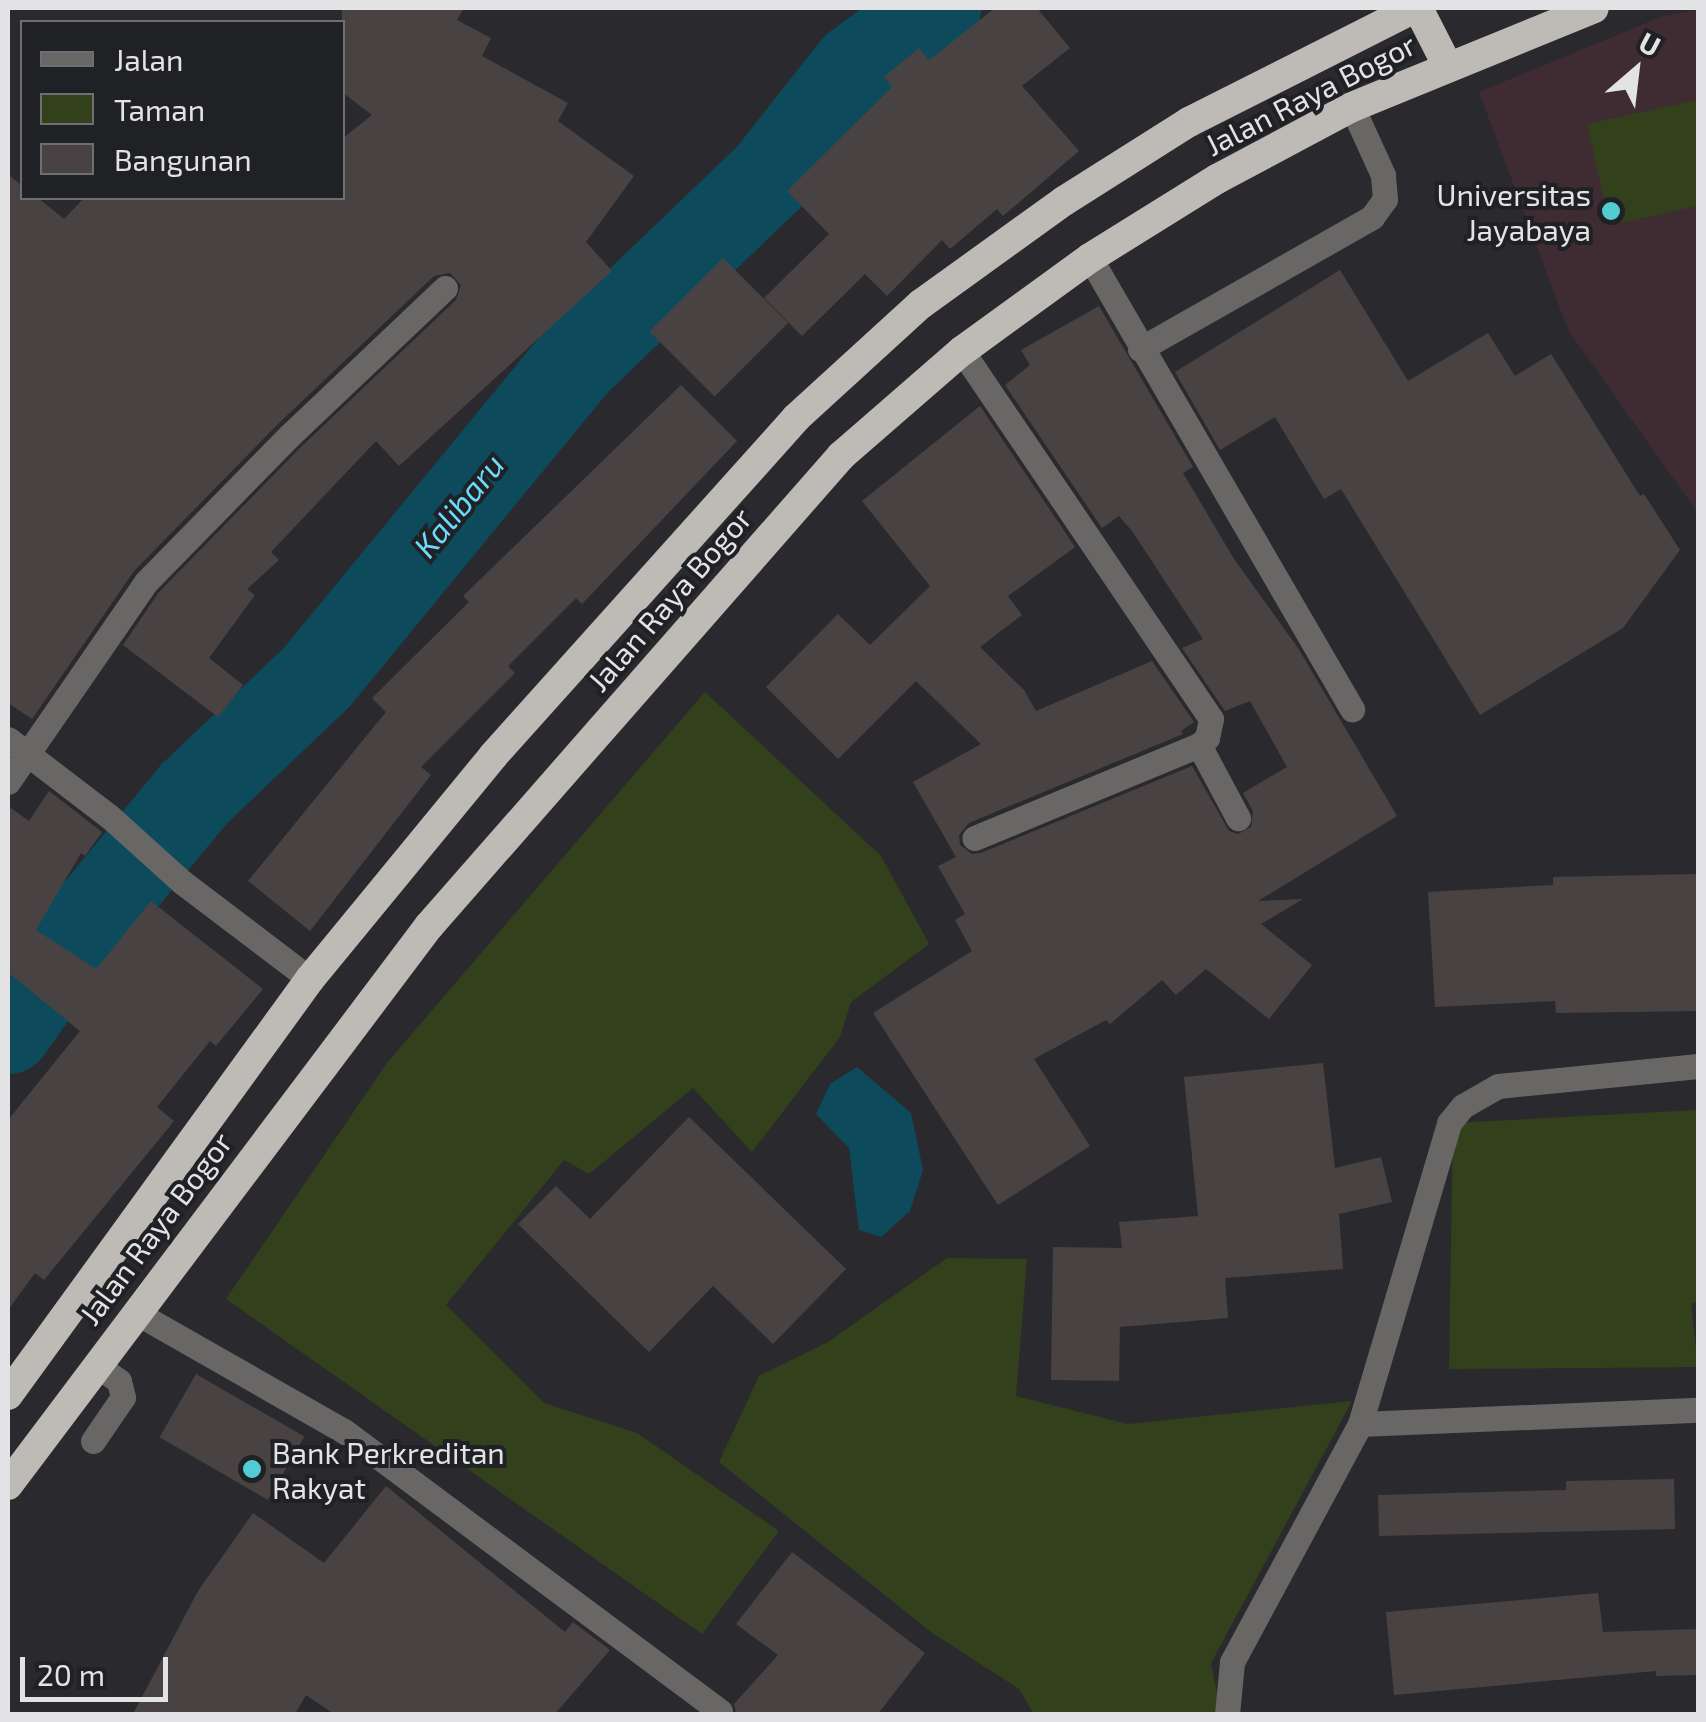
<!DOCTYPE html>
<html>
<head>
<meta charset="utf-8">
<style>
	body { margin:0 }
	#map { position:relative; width:1706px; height:1722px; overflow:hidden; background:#2a2a2e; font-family:"Exo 2",sans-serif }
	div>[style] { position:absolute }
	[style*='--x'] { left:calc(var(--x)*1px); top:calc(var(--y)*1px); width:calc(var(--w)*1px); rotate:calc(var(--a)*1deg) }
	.education>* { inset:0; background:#3f2c32 }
	.green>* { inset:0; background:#32411c }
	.water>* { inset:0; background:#0c4a5c }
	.river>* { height:88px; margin:-44px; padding:0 44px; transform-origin:44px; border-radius:44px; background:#0c4a5c }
	.building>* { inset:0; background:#484342; transform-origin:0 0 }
	.minor>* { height:25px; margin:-12.5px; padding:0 12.5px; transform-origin:12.5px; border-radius:12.5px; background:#686765 }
	.highway>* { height:30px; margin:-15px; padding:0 15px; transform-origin:15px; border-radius:15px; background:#bebbb6 }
	.dots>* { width:28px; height:28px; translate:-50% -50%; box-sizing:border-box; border:5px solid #202124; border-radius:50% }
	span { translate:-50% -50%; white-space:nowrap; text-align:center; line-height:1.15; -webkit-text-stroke:8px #202124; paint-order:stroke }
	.street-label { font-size:30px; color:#e3e3e6 }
	.poi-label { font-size:30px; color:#e3e3e6 }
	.right { translate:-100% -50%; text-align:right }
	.left { translate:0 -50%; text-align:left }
	.water-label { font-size:32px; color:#6cd9fe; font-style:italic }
	.frame { position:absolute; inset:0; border:10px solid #e3e3e6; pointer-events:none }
	.legend { position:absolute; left:20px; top:20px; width:325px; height:180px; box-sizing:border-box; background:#202124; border:2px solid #6e6f72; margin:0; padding:12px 18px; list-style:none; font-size:30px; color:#e3e3e6 }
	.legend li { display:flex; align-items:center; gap:20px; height:50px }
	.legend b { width:50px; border:2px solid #6e6f72 }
	.north { position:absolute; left:1586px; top:20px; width:100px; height:100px; -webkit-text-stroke:8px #202124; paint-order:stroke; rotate:28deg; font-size:28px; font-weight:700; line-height:40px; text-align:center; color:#e3e3e6 }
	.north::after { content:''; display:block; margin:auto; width:35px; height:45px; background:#e3e3e6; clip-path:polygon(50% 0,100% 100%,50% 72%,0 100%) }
	.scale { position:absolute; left:20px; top:1657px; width:148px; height:45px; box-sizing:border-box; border:5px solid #e3e3e6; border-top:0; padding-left:12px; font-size:30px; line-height:35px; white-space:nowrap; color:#e3e3e6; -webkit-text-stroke:8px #202124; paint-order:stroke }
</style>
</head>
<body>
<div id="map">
	<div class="education">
		<div style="clip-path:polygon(1698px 10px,1698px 513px,1568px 330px,1479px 92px,1663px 16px)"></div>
	</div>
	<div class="green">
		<div style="clip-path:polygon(1698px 100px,1698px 206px,1610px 225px,1587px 124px)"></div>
		<div style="clip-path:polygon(705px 692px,881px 856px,929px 944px,851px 1002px,840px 1037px,752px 1152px,693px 1088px,589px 1174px,564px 1160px,446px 1305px,544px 1403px,637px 1433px,779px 1531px,702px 1634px,226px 1299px,387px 1063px)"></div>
		<div style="clip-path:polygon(1698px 1110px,1698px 1302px,1691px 1304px,1698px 1367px,1449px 1369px,1453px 1123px)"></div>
		<div style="clip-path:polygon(947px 1258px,1027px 1259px,1016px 1396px,1128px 1424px,1352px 1401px,1211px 1663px,1221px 1714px,1034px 1714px,1019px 1689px,931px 1632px,719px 1462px,759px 1376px,828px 1342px)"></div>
	</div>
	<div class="water">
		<div style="clip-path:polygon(857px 1067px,911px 1113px,923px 1170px,910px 1211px,881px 1237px,859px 1230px,849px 1148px,816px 1114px,830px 1084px)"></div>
	</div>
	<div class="river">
		<div style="--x:8;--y:1030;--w:87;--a:-54.8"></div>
		<div style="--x:58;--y:959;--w:212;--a:-50.5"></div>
		<div style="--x:193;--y:795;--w:171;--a:-43.6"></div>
		<div style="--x:317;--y:677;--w:409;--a:-50.6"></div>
		<div style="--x:577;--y:361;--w:267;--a:-43.8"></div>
		<div style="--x:770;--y:176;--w:137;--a:-51.8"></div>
		<div style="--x:855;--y:68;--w:102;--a:-36.2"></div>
	</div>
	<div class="building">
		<div style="clip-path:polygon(342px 8px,464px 8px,457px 20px,491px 38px,482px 56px,568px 103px,558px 121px,634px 176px,586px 242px,612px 271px,399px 466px,376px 441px,271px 552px,279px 560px,247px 589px,255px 595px,209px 658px,243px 685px,218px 717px,123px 645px,159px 592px,300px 448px,456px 300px,461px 285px,450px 273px,434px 276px,278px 424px,134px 571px,32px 719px,8px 703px,8px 174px,22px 186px,22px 198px,38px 198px,64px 219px,84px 198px,342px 198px,342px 139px,372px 115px,342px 92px)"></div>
		<div style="clip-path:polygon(995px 8px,1037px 8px,1070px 48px,1022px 86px,1079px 151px,1003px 216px,997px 209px,950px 249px,942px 240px,887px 296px,865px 274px,802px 336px,764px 298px,829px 234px,787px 191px,892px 87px,884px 77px,919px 48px,929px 60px)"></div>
		<div style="left:723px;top:258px;width:92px;height:104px;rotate:45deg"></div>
		<div style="clip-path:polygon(1340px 270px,1408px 381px,1488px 333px,1515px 376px,1551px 354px,1640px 496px,1644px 494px,1680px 550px,1623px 628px,1480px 715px,1341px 489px,1324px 499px,1275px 417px,1220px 450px,1175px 372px)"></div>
		<div style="clip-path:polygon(1099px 306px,1193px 467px,1183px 473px,1234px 559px,1298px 648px,1397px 816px,1258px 901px,1303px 899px,1261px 924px,1312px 965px,1269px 1019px,1206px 969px,1176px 995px,1162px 980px,1110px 1024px,1106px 1020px,1034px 1059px,1090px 1146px,998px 1205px,873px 1013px,972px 951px,955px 920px,965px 914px,938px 866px,956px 857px,913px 782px,981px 744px,916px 681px,838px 759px,766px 687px,838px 614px,870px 645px,930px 586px,862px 501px,980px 406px,1075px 547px,1008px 596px,1022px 615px,980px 647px,1024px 690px,1036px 711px,1152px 661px,1194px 722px,1181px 731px,1183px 734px,969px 823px,959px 835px,960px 845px,972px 854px,981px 853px,1192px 766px,1229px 831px,1238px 834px,1251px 827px,1253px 811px,1243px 793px,1287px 767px,1250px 701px,1225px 711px,1182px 648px,1203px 639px,1132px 531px,1119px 516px,1102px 528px,1005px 385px,1030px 365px,1021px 350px)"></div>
		<div style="clip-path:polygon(681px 385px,737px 441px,582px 604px,576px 598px,508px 666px,515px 673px,421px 767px,431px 775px,310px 931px,248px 881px,386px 712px,372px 698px,469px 602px,463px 596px)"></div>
		<div style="clip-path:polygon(49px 791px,102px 832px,85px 856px,81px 853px,36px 930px,96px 969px,151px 901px,263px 989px,216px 1046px,210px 1041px,157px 1107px,174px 1121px,44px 1280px,35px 1273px,8px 1310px,8px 1120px,80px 1031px,10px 974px,8px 979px,8px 806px,29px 821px)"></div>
		<div style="clip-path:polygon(1698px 874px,1698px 1011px,1556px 1013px,1555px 1001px,1435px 1007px,1428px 892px,1553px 885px,1553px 877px)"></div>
		<div style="clip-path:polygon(1323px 1063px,1335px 1168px,1381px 1157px,1392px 1202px,1339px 1214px,1343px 1269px,1225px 1278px,1228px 1318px,1120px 1327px,1119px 1381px,1051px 1380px,1053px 1247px,1122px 1248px,1119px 1222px,1198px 1216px,1184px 1077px)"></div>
		<div style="clip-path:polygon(689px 1117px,846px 1269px,773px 1344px,713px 1286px,649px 1352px,518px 1224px,556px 1186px,590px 1219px)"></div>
		<div style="left:196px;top:1374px;width:125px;height:73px;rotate:30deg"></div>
		<div style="clip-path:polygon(1674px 1479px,1675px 1529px,1379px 1536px,1378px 1495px,1566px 1490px,1566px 1481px)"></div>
		<div style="clip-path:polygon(386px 1486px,565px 1632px,573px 1622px,610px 1650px,555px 1714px,334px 1714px,306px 1695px,295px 1714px,133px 1714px,198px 1591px,253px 1513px,324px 1563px)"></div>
		<div style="clip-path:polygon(792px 1552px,925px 1653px,878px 1714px,736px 1714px,734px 1704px,778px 1655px,736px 1624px)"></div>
		<div style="clip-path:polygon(1598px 1593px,1603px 1632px,1698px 1629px,1698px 1675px,1656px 1676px,1656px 1671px,1394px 1695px,1386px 1612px)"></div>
	</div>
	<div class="minor">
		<div style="--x:1090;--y:258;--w:522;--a:59.85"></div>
		<div style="--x:1140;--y:349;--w:267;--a:-29.6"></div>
		<div style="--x:1372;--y:217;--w:22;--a:-54"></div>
		<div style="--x:1385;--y:199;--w:24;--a:-95"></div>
		<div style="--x:1383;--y:175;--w:75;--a:-114.5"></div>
		<div style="--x:962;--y:351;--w:444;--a:55.9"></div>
		<div style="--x:1211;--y:719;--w:19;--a:102"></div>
		<div style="--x:1207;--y:738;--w:11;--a:139"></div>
		<div style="--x:1199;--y:745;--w:243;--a:157.5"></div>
		<div style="--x:8;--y:739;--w:128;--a:37.4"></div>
		<div style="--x:110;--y:817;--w:97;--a:42.1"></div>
		<div style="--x:182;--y:882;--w:161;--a:37.2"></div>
		<div style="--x:1199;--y:745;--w:83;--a:61.9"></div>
		<div style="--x:8;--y:782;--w:243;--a:-55.4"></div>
		<div style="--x:146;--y:582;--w:204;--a:-45.6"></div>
		<div style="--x:289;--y:436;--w:215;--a:-43.5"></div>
		<div style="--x:135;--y:1312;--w:241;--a:29.7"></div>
		<div style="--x:344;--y:1431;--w:469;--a:36.7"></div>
		<div style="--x:1360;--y:1424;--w:338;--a:-2.4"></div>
		<div style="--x:93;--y:1441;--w:53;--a:-55.7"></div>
		<div style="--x:123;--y:1397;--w:16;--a:-104"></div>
		<div style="--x:119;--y:1381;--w:28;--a:-145"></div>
		<div style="--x:1227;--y:1714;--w:52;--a:-84.5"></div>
		<div style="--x:1232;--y:1662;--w:270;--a:-61.7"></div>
		<div style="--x:1360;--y:1424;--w:314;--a:-73.5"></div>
		<div style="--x:1449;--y:1123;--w:22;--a:-51"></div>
		<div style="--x:1463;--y:1106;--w:40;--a:-29.7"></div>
		<div style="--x:1498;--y:1086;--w:201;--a:-5.7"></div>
	</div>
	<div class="highway">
		<div style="--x:1418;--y:8;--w:64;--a:63"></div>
		<div style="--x:8;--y:1395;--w:514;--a:-54.02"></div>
		<div style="--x:310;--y:979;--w:288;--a:-50.6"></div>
		<div style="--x:493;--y:756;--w:454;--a:-48.1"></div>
		<div style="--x:796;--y:418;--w:169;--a:-42.4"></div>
		<div style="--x:921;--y:304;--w:176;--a:-35.8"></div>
		<div style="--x:1064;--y:201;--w:148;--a:-32.3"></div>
		<div style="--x:1189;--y:122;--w:253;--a:-26.8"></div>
		<div style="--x:8;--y:1485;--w:700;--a:-53.02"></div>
		<div style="--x:429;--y:926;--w:625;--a:-48.76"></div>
		<div style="--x:841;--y:456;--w:160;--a:-41"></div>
		<div style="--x:962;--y:351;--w:158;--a:-36"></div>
		<div style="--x:1090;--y:258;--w:150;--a:-31.9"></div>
		<div style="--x:1217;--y:179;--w:153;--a:-28.1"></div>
		<div style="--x:1352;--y:107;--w:261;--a:-22.2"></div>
	</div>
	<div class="dots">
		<div style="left:1611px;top:211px;background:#51ccd3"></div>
		<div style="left:252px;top:1469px;background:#51ccd3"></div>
	</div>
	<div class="street-label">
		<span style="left:1310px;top:94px;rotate:-27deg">Jalan Raya Bogor</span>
		<span style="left:669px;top:599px;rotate:-49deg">Jalan Raya Bogor</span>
		<span style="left:155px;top:1228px;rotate:-53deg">Jalan Raya Bogor</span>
	</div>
	<div class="poi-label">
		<span class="right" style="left:1591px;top:211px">Universitas<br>Jayabaya</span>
		<span class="left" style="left:272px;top:1469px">Bank Perkreditan<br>Rakyat</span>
	</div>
	<div class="water-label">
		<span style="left:458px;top:505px;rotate:-51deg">Kalibaru</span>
	</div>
	<div class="frame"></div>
	<ul class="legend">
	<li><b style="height:12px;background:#686765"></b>Jalan</li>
	<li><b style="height:28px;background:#32411c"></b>Taman</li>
	<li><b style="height:28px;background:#484342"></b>Bangunan</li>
	</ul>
	<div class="north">U</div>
	<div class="scale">20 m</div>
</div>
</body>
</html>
